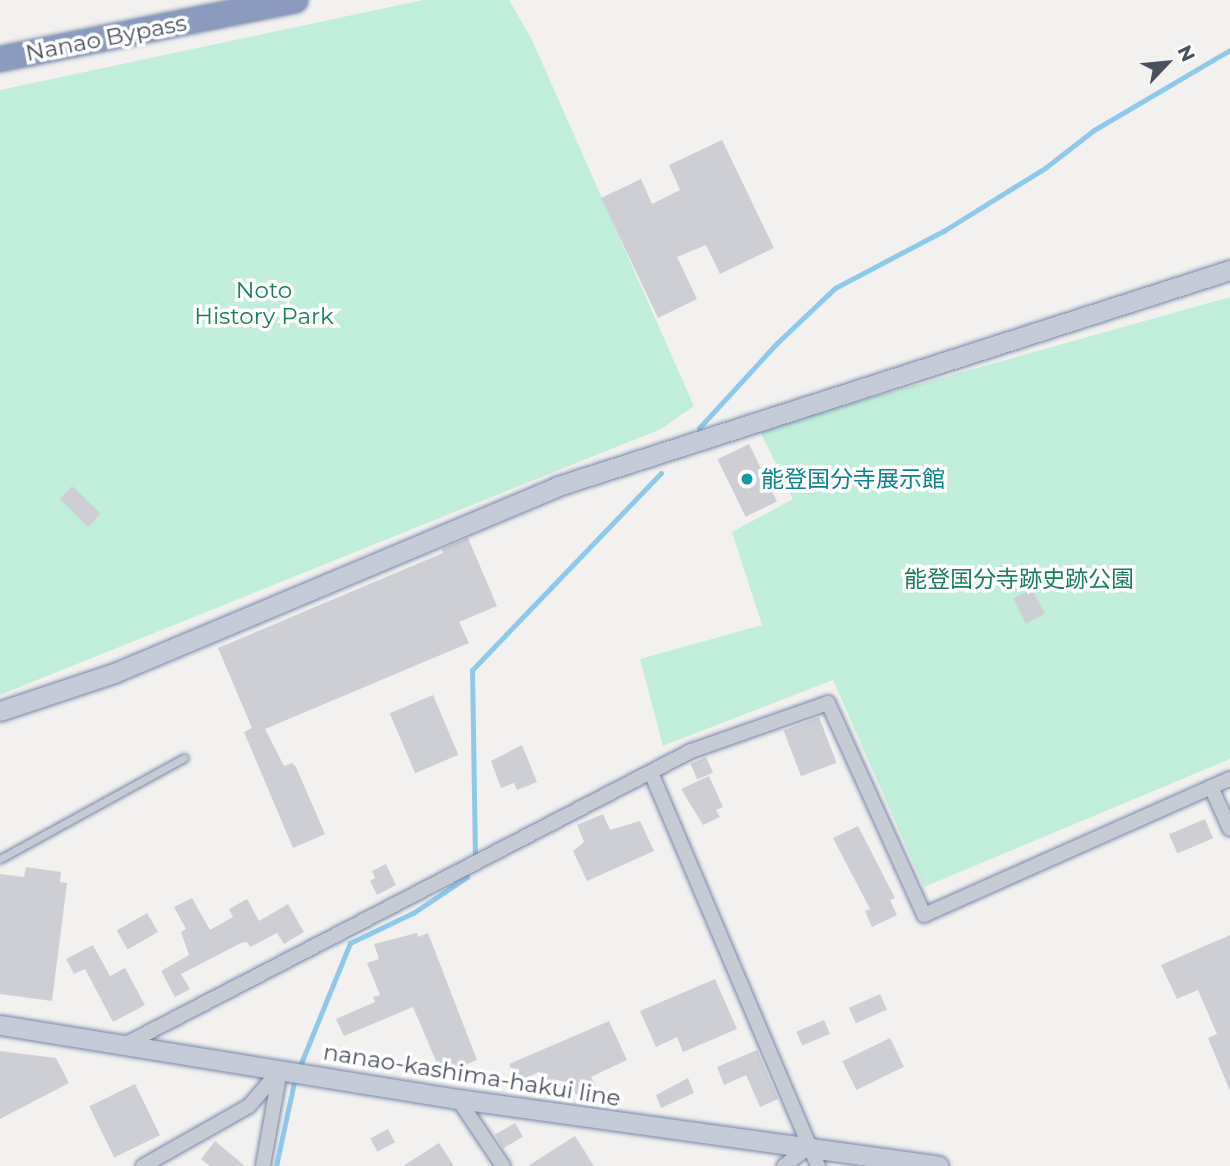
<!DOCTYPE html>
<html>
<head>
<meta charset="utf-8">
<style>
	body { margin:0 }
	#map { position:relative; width:1230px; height:1166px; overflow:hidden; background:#f3f1f0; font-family:Montserrat,"Noto Sans JP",sans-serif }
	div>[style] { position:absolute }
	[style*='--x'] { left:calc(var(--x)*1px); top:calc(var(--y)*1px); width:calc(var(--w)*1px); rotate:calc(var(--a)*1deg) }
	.green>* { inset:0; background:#c1eeda }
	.stream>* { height:5px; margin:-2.5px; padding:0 2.5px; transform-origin:2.5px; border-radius:2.5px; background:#8fc9ea }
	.building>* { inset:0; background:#cdcfd5; transform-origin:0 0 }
	.roads { filter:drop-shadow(0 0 2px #7586a9) drop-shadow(0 0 2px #7586a9) }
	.lane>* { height:7px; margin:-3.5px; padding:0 3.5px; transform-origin:3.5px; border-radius:3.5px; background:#c5cad5 }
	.street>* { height:14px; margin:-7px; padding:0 7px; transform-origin:7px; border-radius:7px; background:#c5cad5 }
	.secondary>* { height:19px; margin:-9.5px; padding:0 9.5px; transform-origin:9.5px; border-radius:9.5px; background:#c4cad8 }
	.highway>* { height:24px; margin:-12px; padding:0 12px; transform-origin:12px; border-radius:12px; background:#8a9bbd }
	.dots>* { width:19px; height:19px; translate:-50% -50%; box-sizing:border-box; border:4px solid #fff; border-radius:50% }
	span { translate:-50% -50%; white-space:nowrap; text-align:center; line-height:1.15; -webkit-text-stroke:7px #fff; paint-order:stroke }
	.street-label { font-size:23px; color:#49505e }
	.park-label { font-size:23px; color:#1a7e5c }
	.culture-label { font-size:23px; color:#0d838f }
	.left { translate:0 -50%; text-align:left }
	.north { position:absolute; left:1132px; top:28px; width:70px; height:70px; -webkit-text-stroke:5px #fff; paint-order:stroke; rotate:64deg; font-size:19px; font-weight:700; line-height:28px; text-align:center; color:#49505e }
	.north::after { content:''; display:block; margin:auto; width:24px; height:32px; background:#49505e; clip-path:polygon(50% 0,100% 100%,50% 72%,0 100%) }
</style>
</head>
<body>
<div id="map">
	<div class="green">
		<div style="clip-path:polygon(423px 0,509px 0,532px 40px,694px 406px,661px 429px,0 695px,0 90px)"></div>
		<div style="clip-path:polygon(1230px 297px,1230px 759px,924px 887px,833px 680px,663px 746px,640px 659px,762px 625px,732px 532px,793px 499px,759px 429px)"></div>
	</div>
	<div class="stream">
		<div style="--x:699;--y:428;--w:115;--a:-47.5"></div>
		<div style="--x:777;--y:343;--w:80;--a:-43.5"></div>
		<div style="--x:835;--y:288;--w:124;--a:-27.8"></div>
		<div style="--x:945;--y:230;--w:118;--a:-31.8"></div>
		<div style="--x:1045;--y:168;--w:62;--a:-37.8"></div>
		<div style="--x:1094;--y:130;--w:158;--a:-30.5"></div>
		<div style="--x:475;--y:858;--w:188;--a:-90.9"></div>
		<div style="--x:472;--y:670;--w:273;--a:-46.2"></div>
		<div style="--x:299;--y:1068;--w:135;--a:-67.8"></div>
		<div style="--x:350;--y:943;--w:70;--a:-25.5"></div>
		<div style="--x:413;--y:913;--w:65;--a:-33.7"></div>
		<div style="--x:276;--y:1166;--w:91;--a:-77.9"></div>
	</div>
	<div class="building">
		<div style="clip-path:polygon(722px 140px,774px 248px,720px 274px,706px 245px,677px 257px,697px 299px,658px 318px,601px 198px,641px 179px,652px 204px,680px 190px,669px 165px)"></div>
		<div style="left:749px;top:444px;width:64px;height:35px;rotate:64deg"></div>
		<div style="left:72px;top:486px;width:40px;height:18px;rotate:44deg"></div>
		<div style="clip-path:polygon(468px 538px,497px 606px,459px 622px,469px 643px,265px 729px,284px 766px,292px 763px,296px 767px,325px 834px,293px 848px,244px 732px,252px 728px,218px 648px,443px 553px,442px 549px)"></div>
		<div style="left:1032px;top:589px;width:28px;height:21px;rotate:63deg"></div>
		<div style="left:433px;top:695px;width:65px;height:47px;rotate:67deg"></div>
		<div style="left:819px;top:717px;width:49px;height:38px;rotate:69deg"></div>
		<div style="clip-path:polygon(522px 745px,537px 782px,517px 790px,514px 783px,501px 788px,491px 761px)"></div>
		<div style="left:706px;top:757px;width:17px;height:17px;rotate:66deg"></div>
		<div style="clip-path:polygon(709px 776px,723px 807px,716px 810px,720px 817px,703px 825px,681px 789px)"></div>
		<div style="clip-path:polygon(603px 814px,610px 830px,640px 821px,654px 851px,587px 881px,573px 851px,584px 842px,577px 825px)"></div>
		<div style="left:1205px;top:819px;width:21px;height:39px;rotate:67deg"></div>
		<div style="clip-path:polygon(858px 826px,895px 898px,890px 900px,897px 915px,872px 927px,865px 911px,870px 909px,833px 838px)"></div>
		<div style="clip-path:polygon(386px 864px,396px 885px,377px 895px,370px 881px,375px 878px,372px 871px)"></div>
		<div style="clip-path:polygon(26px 867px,61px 872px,60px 882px,67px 883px,52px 1001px,0 994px,0 874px,24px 877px)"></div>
		<div style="clip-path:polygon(192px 898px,210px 930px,233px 917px,229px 909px,247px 899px,259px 921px,288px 904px,304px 932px,284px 944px,277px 933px,250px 947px,247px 942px,241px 943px,181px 974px,190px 989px,175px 997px,161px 971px,189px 955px,181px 932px,186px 929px,174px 907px)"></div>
		<div style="left:147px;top:913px;width:22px;height:35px;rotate:60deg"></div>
		<div style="clip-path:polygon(417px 933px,418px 937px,428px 933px,477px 1060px,442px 1075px,413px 1007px,344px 1036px,336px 1019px,375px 1002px,373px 997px,380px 995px,367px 963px,379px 959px,374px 944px)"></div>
		<div style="clip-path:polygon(1230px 935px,1230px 1091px,1208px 1038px,1217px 1034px,1198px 990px,1177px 999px,1161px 965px)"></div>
		<div style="clip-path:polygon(93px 945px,110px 976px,125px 968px,145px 1005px,113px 1022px,85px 969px,74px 974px,66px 959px)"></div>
		<div style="clip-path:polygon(715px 979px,737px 1029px,683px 1052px,677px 1037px,656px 1047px,640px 1011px)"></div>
		<div style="left:880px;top:994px;width:17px;height:34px;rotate:66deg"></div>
		<div style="left:824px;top:1020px;width:15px;height:30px;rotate:67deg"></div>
		<div style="clip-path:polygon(609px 1021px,627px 1060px,591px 1077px,596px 1087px,576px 1095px,571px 1084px,551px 1092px,539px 1072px,517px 1082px,509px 1064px)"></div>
		<div style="left:890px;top:1038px;width:32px;height:53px;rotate:64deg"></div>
		<div style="clip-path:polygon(757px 1050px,778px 1099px,760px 1107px,746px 1075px,724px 1085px,717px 1067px)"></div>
		<div style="clip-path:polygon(0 1051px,56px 1058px,69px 1083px,0 1119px)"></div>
		<div style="clip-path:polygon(688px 1078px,694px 1093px,661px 1108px,656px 1095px)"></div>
		<div style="left:135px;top:1084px;width:57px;height:51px;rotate:64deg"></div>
		<div style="left:515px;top:1123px;width:16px;height:23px;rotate:60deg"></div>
		<div style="left:388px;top:1129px;width:15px;height:20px;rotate:62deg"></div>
		<div style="clip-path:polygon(575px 1136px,594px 1166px,528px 1166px)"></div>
		<div style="clip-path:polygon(215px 1141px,245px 1166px,210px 1166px,201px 1159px)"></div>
		<div style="clip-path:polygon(439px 1143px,454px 1166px,403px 1166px)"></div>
	</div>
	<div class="roads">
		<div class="lane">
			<div style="--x:0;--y:859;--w:210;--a:-28.8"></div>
		</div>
		<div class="street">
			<div style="--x:652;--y:775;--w:425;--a:67"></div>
			<div style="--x:1211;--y:787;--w:46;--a:65.7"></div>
			<div style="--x:124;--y:1045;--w:639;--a:-27.41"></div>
			<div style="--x:691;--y:751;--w:145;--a:-19.3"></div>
			<div style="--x:828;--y:703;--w:233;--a:65.6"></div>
			<div style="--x:924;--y:915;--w:335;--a:-24"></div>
			<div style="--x:458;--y:1099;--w:81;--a:56.1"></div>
			<div style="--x:143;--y:1166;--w:122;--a:-29.5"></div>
			<div style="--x:249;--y:1106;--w:48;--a:-49.3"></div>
			<div style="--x:263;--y:1166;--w:97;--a:-79.9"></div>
			<div style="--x:784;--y:1166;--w:29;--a:-38"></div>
		</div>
		<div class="secondary">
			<div style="--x:0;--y:711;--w:120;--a:-18.4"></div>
			<div style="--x:114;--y:673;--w:482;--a:-22.8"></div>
			<div style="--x:558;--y:486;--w:706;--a:-17.82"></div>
			<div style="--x:0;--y:1025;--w:464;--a:9.2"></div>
			<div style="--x:458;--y:1099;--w:485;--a:7.9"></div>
		</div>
		<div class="highway">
			<div style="--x:0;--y:59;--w:301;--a:-11.3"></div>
		</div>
	</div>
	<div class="dots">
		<div style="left:747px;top:479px;background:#0f9aa8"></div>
	</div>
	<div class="street-label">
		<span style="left:106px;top:38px;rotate:-11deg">Nanao Bypass</span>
		<span style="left:472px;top:1075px;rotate:9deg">nanao-kashima-hakui line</span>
	</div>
	<div class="park-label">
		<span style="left:264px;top:303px">Noto<br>History Park</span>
		<span style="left:1019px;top:579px">能登国分寺跡史跡公園</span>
	</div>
	<div class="culture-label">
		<span class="left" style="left:761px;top:479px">能登国分寺展示館</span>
	</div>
	<div class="north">N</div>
</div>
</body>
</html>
